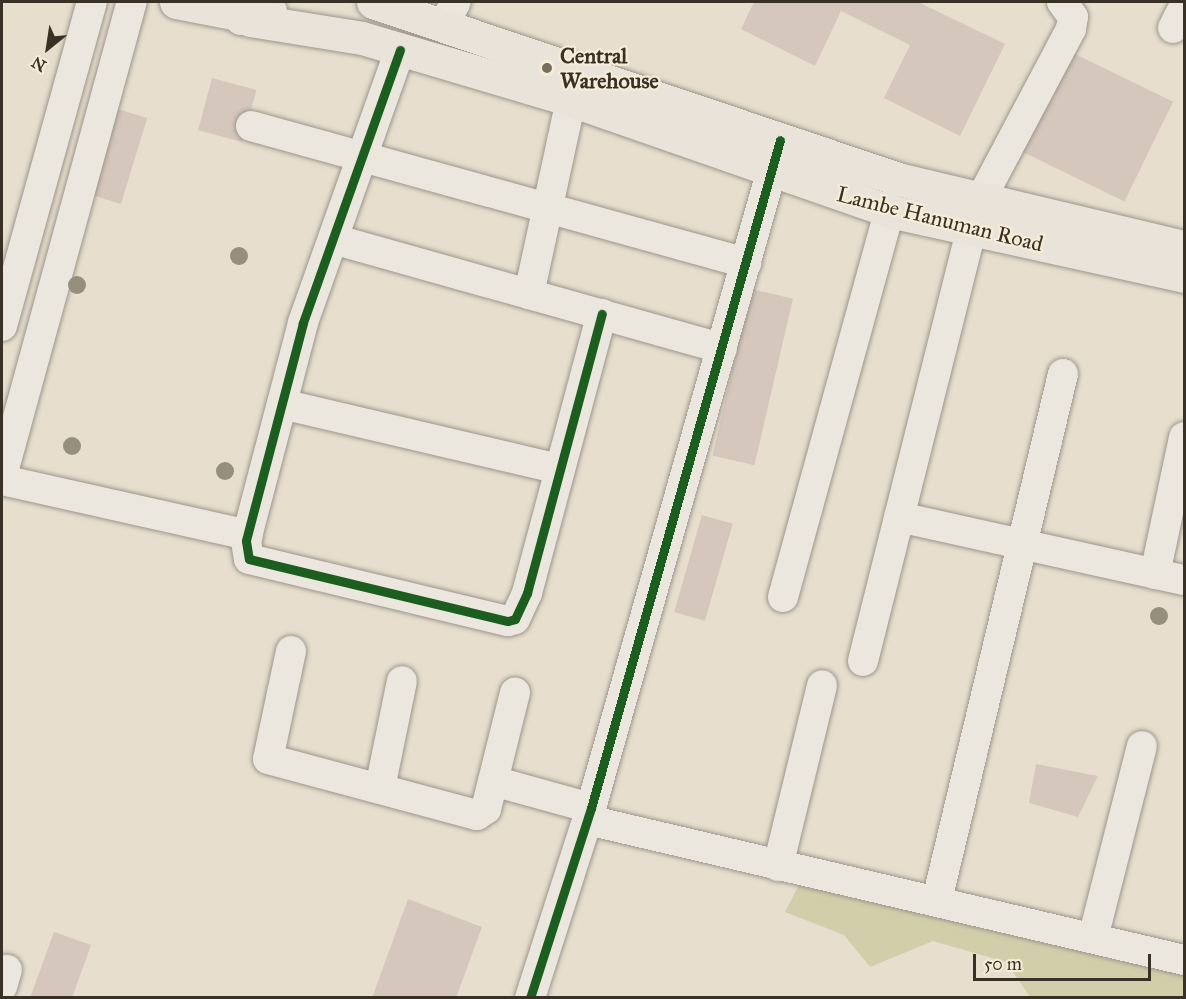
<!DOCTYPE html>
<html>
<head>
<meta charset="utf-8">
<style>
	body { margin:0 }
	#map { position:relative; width:1186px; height:999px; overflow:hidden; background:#e7decd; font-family:"IM FELL Great Primer",serif }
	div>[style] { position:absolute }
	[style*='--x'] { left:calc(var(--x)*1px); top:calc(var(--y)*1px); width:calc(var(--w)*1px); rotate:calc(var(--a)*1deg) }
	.green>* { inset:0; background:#d2ceaa }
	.building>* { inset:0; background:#d6c7bc; transform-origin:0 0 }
	.roads { filter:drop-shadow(0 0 2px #9c968c) drop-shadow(0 0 2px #9c968c) }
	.minor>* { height:30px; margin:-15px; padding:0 15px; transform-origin:15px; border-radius:15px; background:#ece7de }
	.major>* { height:33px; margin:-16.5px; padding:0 16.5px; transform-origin:16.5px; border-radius:16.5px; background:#e9e3d9 }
	.cycleway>* { height:9px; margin:-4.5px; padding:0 4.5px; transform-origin:4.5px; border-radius:4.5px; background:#1b5e20 }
	.trees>* { width:18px; height:18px; margin:-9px; border-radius:50%; background:#978f7d }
	.dots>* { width:16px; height:16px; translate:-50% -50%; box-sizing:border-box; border:3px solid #f7ecd7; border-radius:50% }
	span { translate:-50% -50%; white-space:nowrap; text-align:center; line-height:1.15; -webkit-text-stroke:4.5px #f7ecd7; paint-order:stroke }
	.poi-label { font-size:22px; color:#3a3126; font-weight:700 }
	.left { translate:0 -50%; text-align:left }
	.street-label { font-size:22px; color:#3a3126 }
	.frame { position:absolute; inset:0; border:3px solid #3a3126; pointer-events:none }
	.north { position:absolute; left:18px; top:18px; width:60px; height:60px; -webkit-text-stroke:4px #f7ecd7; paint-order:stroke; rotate:210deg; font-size:16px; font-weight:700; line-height:24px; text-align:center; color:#3a3126 }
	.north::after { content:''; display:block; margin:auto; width:21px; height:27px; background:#3a3126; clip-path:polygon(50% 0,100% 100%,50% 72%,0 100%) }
	.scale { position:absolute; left:973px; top:954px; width:178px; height:27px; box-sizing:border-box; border:3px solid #3a3126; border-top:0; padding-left:8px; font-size:18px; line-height:21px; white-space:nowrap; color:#3a3126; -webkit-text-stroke:4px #f7ecd7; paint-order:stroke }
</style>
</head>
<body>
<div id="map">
	<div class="green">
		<div style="clip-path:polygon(800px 883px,1184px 971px,1184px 997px,1030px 997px,1006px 962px,933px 941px,870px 967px,844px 935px,785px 912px)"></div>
	</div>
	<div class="building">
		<div style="clip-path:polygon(754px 2px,918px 2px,1005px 44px,960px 136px,884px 98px,910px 45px,841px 11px,815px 66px,741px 29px)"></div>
		<div style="left:1067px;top:50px;width:118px;height:111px;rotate:26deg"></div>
		<div style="left:212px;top:78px;width:46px;height:54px;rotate:15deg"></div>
		<div style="left:108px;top:106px;width:41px;height:90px;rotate:17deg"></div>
		<div style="left:751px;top:289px;width:43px;height:171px;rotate:13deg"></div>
		<div style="left:702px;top:515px;width:32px;height:101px;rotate:16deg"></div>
		<div style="clip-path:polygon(1036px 764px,1098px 776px,1078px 817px,1029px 803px)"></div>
		<div style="clip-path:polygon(408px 899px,482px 927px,456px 998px,372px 998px)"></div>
		<div style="clip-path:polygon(54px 932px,91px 945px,72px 998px,30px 998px)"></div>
	</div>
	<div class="roads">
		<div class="minor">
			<div style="--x:443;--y:26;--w:27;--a:-62"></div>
			<div style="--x:1173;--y:28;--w:25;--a:-63"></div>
			<div style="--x:400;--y:50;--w:290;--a:109.6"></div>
			<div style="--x:303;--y:323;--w:225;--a:104.7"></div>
			<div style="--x:246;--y:541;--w:18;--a:81"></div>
			<div style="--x:249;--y:559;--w:266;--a:13.5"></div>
			<div style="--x:508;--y:621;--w:7;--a:-16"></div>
			<div style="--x:515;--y:619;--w:29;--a:-65"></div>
			<div style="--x:527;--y:593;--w:289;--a:-75"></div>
			<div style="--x:251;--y:126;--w:514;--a:15.47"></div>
			<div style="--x:981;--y:199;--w:192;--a:-62.1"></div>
			<div style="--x:1071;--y:29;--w:12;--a:-81"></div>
			<div style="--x:1073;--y:17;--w:19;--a:-126"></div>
			<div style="--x:333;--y:239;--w:404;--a:15.7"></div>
			<div style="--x:529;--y:294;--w:198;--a:-77.8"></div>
			<div style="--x:2;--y:326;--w:336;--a:-74.5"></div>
			<div style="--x:282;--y:404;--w:285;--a:13.2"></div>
			<div style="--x:2;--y:476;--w:492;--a:-74.7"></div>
			<div style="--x:2;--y:480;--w:252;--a:12.6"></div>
			<div style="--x:899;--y:517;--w:292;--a:12.5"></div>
			<div style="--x:1155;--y:574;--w:140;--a:-78"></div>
			<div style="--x:783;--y:597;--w:400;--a:-74.6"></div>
			<div style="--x:291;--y:651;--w:110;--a:102"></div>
			<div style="--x:268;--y:759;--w:216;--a:15"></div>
			<div style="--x:477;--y:815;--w:11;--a:-34"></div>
			<div style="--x:486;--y:809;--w:120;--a:-76"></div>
			<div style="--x:863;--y:661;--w:444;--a:-75.9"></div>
			<div style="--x:493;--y:781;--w:102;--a:15.4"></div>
			<div style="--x:380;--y:788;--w:109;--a:-78.4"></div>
			<div style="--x:588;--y:820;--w:612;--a:13.22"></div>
			<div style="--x:778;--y:866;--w:186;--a:-76.3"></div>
			<div style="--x:937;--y:900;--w:541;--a:-76.53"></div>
			<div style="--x:1093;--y:938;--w:198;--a:-75.7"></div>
			<div style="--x:2;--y:987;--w:18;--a:-74"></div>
			<div style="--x:530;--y:998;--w:200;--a:-72.2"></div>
			<div style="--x:591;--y:808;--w:686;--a:-74.18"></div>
		</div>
		<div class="major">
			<div style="--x:176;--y:2;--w:58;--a:10.9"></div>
			<div style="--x:223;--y:2;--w:24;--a:42"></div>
			<div style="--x:241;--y:18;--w:18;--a:0"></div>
			<div style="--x:259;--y:18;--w:13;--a:-32"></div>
			<div style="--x:373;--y:2;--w:554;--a:18.63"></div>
			<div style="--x:898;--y:179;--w:294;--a:13.4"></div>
			<div style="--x:250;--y:20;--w:113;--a:9.1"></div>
			<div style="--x:362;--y:38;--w:218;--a:16.5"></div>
			<div style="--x:571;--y:100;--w:337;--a:19.2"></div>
			<div style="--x:889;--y:211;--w:302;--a:12.4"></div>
		</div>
	</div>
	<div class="cycleway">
		<div style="--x:400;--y:50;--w:290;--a:109.6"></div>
		<div style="--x:303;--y:323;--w:225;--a:104.7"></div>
		<div style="--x:246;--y:541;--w:18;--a:81"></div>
		<div style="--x:249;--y:559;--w:266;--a:13.5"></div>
		<div style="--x:508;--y:621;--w:7;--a:-16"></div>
		<div style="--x:515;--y:619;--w:29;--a:-65"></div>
		<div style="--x:527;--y:593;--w:289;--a:-75"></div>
		<div style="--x:530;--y:998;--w:200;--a:-72.2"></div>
		<div style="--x:591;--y:808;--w:694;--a:-74.2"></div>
	</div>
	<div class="trees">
		<div style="left:239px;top:256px"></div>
		<div style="left:77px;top:285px"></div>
		<div style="left:72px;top:446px"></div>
		<div style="left:225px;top:471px"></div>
		<div style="left:1159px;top:616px"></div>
	</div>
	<div class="dots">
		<div style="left:547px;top:68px;background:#776e60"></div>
	</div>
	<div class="poi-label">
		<span class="left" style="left:560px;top:68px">Central<br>Warehouse</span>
	</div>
	<div class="street-label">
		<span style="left:940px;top:219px;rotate:14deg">Lambe Hanuman Road</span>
	</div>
	<div class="frame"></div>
	<div class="north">N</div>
	<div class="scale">50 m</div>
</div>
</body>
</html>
